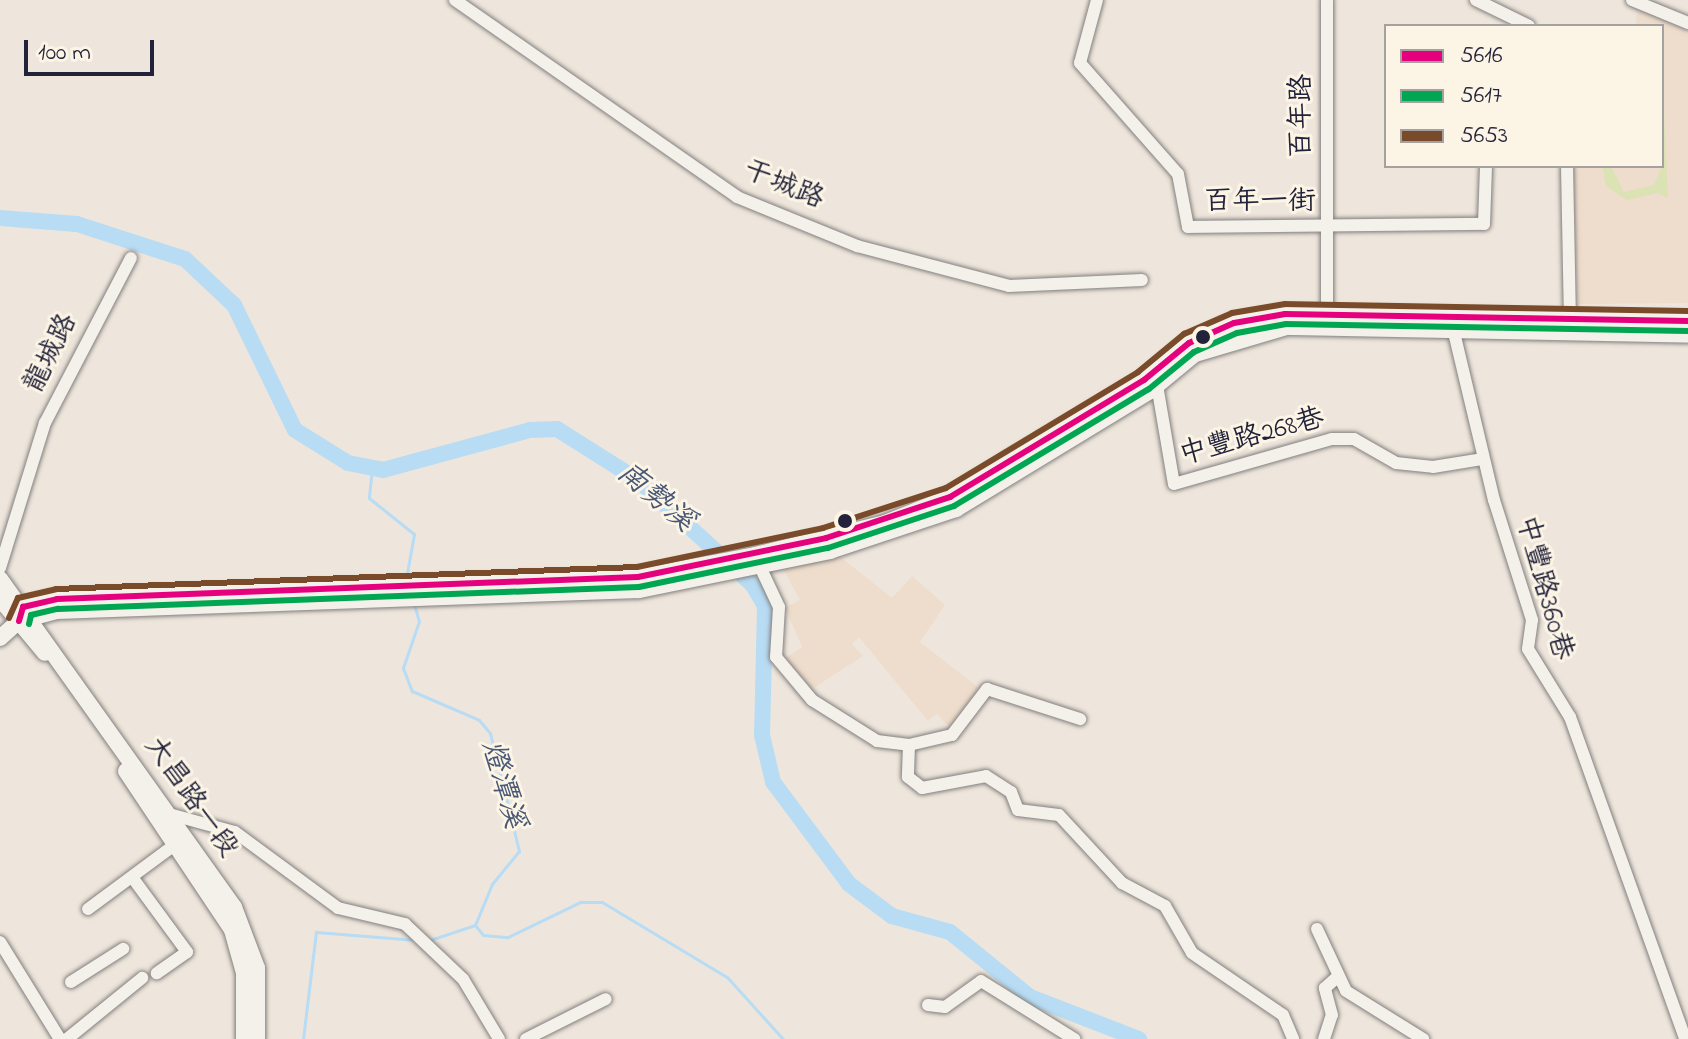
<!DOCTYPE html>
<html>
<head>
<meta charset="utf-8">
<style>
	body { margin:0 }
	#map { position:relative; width:1688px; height:1039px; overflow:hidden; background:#eee6dc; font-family:"Indie Flower","LXGW WenKai TC",sans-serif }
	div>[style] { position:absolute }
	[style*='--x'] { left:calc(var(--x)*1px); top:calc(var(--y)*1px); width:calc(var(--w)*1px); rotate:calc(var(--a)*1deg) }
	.built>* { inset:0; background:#edc }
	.green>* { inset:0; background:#dbe2b4 }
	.stream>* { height:3px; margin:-1.5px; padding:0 1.5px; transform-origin:1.5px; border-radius:1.5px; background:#b7dcf4 }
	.river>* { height:16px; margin:-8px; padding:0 8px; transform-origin:8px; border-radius:8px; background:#b7dcf4 }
	.roads { filter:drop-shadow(0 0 2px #827f7f) drop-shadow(0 0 2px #827f7f) }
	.minor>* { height:12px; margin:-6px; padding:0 6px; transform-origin:6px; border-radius:6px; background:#f4f0ea }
	.major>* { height:16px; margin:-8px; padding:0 8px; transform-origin:8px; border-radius:8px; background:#f4f0ea }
	.bus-1>* { height:6px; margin:-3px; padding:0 3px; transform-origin:3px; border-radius:3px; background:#e5007d }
	.bus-2>* { height:6px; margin:-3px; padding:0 3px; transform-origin:3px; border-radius:3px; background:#00a651 }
	.bus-3>* { height:6px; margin:-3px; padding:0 3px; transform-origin:3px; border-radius:3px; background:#7a4b2a }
	.dots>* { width:22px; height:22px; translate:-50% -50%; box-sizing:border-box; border:4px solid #fcf5e5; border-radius:50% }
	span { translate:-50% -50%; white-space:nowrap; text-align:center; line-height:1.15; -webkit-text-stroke:6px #fcf5e5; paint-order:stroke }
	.street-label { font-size:28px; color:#22223b }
	.water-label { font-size:30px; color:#485876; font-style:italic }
	.legend { position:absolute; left:1384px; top:24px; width:280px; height:144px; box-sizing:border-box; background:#fcf5e5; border:2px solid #a5a1a1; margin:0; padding:10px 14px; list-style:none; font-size:24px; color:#22223b }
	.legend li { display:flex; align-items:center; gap:16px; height:40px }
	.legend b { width:40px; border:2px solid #a5a1a1 }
	.scale { position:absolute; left:24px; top:40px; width:130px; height:36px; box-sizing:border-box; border:4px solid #22223b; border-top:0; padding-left:10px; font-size:24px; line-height:28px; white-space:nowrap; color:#22223b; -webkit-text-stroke:6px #fcf5e5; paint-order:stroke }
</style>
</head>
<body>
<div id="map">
	<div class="built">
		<div style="clip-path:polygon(1637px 7px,1688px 31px,1688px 303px,1578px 304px,1573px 166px,1662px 166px,1662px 26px,1636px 26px)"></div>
		<div style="clip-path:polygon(838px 555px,892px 598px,912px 576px,945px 605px,920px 642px,983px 691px,952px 730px,937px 714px,928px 721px,859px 637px,852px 644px,863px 656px,809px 691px,783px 660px,802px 647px,785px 608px,800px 600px,782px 567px)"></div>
	</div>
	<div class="green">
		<div style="clip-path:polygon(1662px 68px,1668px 198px,1658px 193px,1627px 200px,1606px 186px,1602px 166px,1611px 166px,1624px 192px,1654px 185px,1662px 166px)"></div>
	</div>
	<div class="stream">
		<div style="--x:372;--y:468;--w:30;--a:96"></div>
		<div style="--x:369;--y:498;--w:58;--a:38.7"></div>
		<div style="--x:414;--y:534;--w:46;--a:100.1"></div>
		<div style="--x:414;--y:604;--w:18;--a:74"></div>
		<div style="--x:419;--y:621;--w:50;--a:108.8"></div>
		<div style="--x:403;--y:668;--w:25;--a:69"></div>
		<div style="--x:412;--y:691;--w:73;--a:23.4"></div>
		<div style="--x:479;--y:720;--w:17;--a:50"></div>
		<div style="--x:490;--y:733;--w:122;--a:76.2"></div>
		<div style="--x:519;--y:851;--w:43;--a:129.3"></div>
		<div style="--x:492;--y:884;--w:44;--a:112.5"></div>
		<div style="--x:475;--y:925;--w:51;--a:161.6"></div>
		<div style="--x:475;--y:925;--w:13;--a:51"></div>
		<div style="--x:483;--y:935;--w:25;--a:5"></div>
		<div style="--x:508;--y:937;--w:80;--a:-25.9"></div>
		<div style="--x:580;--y:902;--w:22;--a:0"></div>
		<div style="--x:602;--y:902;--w:146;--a:31"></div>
		<div style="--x:727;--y:977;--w:84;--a:47.9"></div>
		<div style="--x:303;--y:1039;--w:108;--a:-83.1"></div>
		<div style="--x:316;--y:932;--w:100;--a:4.6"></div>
	</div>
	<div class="river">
		<div style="--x:0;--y:218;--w:77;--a:4.5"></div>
		<div style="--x:77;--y:224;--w:114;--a:18"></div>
		<div style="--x:185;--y:259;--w:67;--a:43.2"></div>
		<div style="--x:234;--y:305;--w:139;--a:64"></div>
		<div style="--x:295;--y:430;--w:62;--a:31.9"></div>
		<div style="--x:348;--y:463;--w:36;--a:11"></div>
		<div style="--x:383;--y:470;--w:152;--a:-15.2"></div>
		<div style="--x:530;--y:430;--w:27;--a:-2"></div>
		<div style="--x:557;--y:429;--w:96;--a:32.2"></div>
		<div style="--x:638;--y:480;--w:154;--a:42.4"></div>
		<div style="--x:752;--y:584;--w:26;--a:59"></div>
		<div style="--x:765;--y:606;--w:129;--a:91.3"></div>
		<div style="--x:762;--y:735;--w:48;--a:76.8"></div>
		<div style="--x:773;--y:782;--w:127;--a:53.3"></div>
		<div style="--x:849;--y:884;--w:54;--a:36.7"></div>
		<div style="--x:892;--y:916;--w:60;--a:15.4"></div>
		<div style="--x:950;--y:932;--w:103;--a:39.1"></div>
		<div style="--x:1030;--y:997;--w:117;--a:21.1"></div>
	</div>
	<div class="roads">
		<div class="minor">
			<div style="--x:455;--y:0;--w:344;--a:34.9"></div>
			<div style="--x:737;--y:197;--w:130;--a:22.2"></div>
			<div style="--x:857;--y:246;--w:157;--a:14.7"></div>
			<div style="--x:1009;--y:286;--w:133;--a:-2.6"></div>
			<div style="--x:1097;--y:0;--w:65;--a:105.1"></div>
			<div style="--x:1080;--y:63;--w:148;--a:48.6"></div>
			<div style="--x:1178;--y:174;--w:54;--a:79.3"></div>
			<div style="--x:1188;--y:227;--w:296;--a:-0.6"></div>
			<div style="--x:1484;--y:224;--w:58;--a:-88"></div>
			<div style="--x:1327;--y:0;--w:320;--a:90"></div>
			<div style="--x:1476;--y:0;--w:59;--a:26.1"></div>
			<div style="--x:1632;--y:0;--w:61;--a:22.3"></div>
			<div style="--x:1567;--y:166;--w:159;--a:88.9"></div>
			<div style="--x:1452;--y:324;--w:181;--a:76.6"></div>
			<div style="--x:1494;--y:500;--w:126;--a:72.4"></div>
			<div style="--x:1532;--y:620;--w:29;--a:98"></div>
			<div style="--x:1528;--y:649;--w:80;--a:58.3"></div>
			<div style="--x:1570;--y:717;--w:342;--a:70.3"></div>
			<div style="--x:1157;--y:385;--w:100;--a:80.3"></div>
			<div style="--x:1174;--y:484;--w:164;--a:-15.9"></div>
			<div style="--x:1332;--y:439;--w:22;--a:0"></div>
			<div style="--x:1354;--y:439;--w:48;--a:29.7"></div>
			<div style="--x:1396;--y:463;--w:37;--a:6"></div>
			<div style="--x:1433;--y:467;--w:51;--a:-9.1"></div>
			<div style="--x:756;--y:558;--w:54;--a:64.9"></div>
			<div style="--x:779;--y:607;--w:50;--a:93.4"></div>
			<div style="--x:776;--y:657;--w:56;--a:50.1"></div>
			<div style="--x:812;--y:700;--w:77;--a:32.2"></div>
			<div style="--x:877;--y:741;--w:32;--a:7"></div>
			<div style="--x:909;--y:745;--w:44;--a:-13.1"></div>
			<div style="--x:952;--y:735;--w:58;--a:-52.7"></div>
			<div style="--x:987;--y:689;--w:98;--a:17.9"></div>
			<div style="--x:0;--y:568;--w:152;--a:-72.8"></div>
			<div style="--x:45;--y:423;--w:186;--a:-62.5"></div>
			<div style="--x:909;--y:745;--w:32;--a:92"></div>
			<div style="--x:908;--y:777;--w:18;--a:38"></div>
			<div style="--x:922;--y:788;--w:65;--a:-10.6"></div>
			<div style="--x:986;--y:776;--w:30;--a:33"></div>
			<div style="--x:1011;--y:792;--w:19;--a:69"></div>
			<div style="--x:1018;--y:810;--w:41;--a:7"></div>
			<div style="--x:1059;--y:815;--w:93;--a:47.2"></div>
			<div style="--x:1122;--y:883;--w:49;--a:28.1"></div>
			<div style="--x:1165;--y:906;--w:54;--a:60.1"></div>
			<div style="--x:1192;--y:953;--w:110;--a:34.3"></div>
			<div style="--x:1283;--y:1015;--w:26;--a:67"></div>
			<div style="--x:169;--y:814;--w:68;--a:15.3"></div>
			<div style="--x:235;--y:832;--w:128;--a:36.4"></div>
			<div style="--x:338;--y:908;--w:69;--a:13.4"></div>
			<div style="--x:405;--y:924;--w:80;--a:43.5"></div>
			<div style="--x:463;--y:979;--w:70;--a:59"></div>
			<div style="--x:132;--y:877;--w:93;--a:53.7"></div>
			<div style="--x:187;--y:952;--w:37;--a:145"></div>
			<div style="--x:88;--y:909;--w:109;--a:-36.5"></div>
			<div style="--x:1317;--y:929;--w:68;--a:64.9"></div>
			<div style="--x:1346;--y:991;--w:91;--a:31.9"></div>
			<div style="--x:0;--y:942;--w:114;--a:58.3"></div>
			<div style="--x:71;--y:982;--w:62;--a:-32.4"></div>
			<div style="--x:928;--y:1005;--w:17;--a:7"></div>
			<div style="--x:945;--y:1007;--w:44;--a:-35.8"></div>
			<div style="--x:981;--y:981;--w:110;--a:31.9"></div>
			<div style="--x:67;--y:1039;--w:97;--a:-39.1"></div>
			<div style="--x:526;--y:1039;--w:89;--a:-26.6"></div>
			<div style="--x:1324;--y:1039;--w:25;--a:-72"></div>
			<div style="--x:1332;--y:1015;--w:28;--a:-105"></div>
			<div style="--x:1325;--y:988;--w:15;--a:-42"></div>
		</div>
		<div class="major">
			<div style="--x:0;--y:579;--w:403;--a:54.5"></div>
			<div style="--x:234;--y:907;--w:65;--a:69.3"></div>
			<div style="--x:257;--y:968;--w:71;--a:90"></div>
			<div style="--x:0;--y:599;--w:70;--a:50.2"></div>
			<div style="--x:23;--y:607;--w:35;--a:-13"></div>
			<div style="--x:57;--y:599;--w:581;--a:-2.17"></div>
			<div style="--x:638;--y:577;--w:119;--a:-10.6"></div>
			<div style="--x:755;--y:555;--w:134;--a:-13.8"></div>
			<div style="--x:885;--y:523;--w:70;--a:-21.8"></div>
			<div style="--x:950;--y:497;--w:227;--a:-31.1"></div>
			<div style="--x:1144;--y:380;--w:58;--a:-39.4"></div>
			<div style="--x:1189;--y:343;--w:49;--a:-24"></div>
			<div style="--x:1234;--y:323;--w:52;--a:-10"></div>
			<div style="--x:1285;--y:314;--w:403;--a:1"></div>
			<div style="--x:0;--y:638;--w:25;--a:-42"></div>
			<div style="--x:19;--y:621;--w:39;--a:-15"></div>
			<div style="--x:57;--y:611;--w:582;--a:-2.07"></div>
			<div style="--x:639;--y:590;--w:195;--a:-11.5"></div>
			<div style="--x:830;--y:551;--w:133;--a:-18.4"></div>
			<div style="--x:956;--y:509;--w:227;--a:-31.3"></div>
			<div style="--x:1150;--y:391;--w:58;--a:-39.4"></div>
			<div style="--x:1195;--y:354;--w:96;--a:-16.4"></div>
			<div style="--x:1287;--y:327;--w:401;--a:1.1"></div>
			<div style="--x:126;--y:771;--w:191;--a:56.3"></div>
			<div style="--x:232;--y:930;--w:45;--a:74.4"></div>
			<div style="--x:244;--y:973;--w:66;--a:90"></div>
		</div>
	</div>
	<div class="bus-1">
		<div style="--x:19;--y:621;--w:15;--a:-74"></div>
		<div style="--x:23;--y:607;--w:35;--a:-13"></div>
		<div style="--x:57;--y:599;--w:581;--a:-2.17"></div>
		<div style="--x:638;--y:577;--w:192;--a:-11.7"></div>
		<div style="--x:826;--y:538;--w:131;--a:-18.3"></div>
		<div style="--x:950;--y:497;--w:227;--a:-31.1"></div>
		<div style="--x:1144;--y:380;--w:58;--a:-39.4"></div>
		<div style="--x:1189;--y:343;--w:49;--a:-24"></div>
		<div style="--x:1234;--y:323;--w:52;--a:-10"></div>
		<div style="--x:1285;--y:314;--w:403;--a:1"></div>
	</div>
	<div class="bus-2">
		<div style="--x:29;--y:624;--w:9;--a:-77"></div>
		<div style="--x:31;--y:615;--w:28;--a:-13"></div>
		<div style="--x:58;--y:609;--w:581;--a:-2.17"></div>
		<div style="--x:639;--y:587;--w:193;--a:-11.7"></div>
		<div style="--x:828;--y:548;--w:133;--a:-18.4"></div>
		<div style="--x:954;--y:506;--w:227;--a:-31"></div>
		<div style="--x:1149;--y:389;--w:58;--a:-39.4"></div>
		<div style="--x:1194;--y:352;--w:47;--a:-23.8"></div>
		<div style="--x:1237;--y:333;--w:50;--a:-10.4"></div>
		<div style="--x:1286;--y:324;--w:402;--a:1"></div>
	</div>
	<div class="bus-3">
		<div style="--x:9;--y:618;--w:22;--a:-66"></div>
		<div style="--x:18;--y:598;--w:39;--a:-13"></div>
		<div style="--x:56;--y:589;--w:581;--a:-2.17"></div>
		<div style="--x:637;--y:567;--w:190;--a:-11.8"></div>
		<div style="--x:823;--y:528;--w:129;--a:-18"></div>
		<div style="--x:946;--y:488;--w:224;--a:-31.1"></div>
		<div style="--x:1138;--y:372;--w:60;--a:-39.6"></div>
		<div style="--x:1184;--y:334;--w:52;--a:-23.6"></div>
		<div style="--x:1232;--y:313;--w:54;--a:-9.6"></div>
		<div style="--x:1285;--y:304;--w:403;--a:1"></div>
	</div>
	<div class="dots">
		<div style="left:1203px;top:337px;background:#22223b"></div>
		<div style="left:845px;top:521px;background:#22223b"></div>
	</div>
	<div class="street-label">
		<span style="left:1303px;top:116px;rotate:-90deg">百年路</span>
		<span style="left:783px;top:186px;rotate:22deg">干城路</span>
		<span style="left:1260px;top:203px">百年一街</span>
		<span style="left:52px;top:354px;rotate:-64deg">龍城路</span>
		<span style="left:1252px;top:438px;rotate:-15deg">中豐路268巷</span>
		<span style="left:1543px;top:588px;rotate:75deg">中豐路360巷</span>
		<span style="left:190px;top:798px;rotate:55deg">大昌路一段</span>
	</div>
	<div class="water-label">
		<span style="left:655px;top:498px;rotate:40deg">南勢溪</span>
		<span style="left:502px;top:785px;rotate:74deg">燈潭溪</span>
	</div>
	<ul class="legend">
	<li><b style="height:10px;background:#e5007d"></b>5616</li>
	<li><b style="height:10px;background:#00a651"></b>5617</li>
	<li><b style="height:10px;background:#7a4b2a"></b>5653</li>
	</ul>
	<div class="scale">100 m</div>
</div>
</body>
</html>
